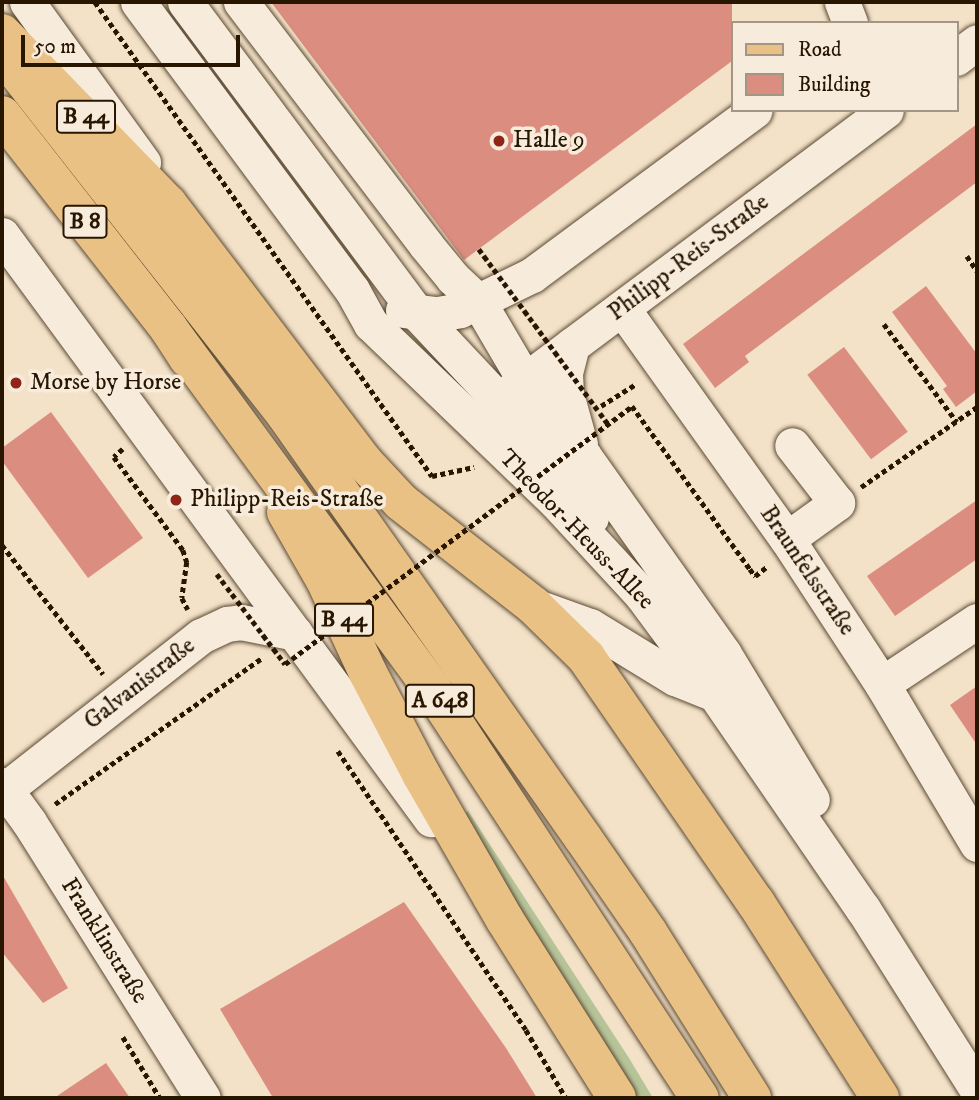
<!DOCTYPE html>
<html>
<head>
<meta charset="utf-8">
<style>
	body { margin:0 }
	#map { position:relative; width:979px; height:1100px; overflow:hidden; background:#f3e2c8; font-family:"IM FELL DW Pica",serif }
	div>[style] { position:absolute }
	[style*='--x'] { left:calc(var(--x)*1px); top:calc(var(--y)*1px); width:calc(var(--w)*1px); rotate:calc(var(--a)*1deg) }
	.green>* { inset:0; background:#b7c499 }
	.building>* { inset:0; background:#db8d80; transform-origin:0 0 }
	.path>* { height:4.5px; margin-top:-2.25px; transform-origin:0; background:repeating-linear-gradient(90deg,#281601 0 5px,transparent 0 8.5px) }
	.roads { filter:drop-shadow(0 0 2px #5b4933) drop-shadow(0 0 2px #5b4933) }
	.minor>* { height:35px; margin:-17.5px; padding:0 17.5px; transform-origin:17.5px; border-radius:17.5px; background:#f7ecdb }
	.major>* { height:38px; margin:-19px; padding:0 19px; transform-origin:19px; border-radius:19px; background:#eac184 }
	.highway>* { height:38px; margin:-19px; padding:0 19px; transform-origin:19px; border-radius:19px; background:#eac184 }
	.path-bridge>* { height:4.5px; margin-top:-2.25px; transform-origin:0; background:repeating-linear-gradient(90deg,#281601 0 5px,transparent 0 8.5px) }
	.dots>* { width:19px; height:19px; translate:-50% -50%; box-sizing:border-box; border:4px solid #f7ecdb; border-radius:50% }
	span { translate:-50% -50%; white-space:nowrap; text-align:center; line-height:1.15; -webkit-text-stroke:7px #f7ecdb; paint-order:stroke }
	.shield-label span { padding:2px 5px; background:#f7ecdb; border:2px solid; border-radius:5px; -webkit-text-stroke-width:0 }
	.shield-label { font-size:23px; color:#281601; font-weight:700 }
	.poi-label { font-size:24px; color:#281601 }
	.left { translate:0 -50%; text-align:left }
	.street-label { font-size:24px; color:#281601 }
	.frame { position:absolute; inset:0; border:4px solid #281601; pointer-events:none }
	.legend { position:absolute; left:731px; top:21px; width:228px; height:91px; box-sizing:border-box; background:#f7ecdb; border:2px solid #a49684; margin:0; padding:9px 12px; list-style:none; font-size:21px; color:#281601 }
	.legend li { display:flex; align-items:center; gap:14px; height:35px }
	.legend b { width:35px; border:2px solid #a49684 }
	.scale { position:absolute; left:21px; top:35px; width:219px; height:32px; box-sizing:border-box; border:4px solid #281601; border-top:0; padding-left:9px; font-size:21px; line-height:24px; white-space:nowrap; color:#281601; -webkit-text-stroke:5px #f7ecdb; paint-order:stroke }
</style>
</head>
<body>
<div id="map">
	<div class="green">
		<div style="clip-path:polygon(468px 811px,629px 1058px,653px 1098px,636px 1098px,458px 818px)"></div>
	</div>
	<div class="building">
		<div style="clip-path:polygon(271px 2px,732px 2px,732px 61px,464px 260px)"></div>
		<div style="clip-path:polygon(977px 124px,977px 182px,745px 356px,749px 362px,715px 388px,683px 344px)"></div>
		<div style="clip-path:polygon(926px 286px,977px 354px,977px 391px,956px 407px,943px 389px,947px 386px,892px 312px)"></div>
		<div style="left:844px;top:347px;width:106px;height:46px;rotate:53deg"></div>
		<div style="clip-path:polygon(51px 412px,143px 538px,88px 578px,2px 461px,2px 448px)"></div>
		<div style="clip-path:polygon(977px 500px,977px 559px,895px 616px,867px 576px)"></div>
		<div style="clip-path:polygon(977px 686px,977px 745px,950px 705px)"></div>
		<div style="clip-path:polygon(2px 874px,68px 988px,43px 1003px,2px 952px)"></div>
		<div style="clip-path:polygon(404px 902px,506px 1048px,537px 1098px,273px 1098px,220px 1009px)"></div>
		<div style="clip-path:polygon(106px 1063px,130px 1098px,54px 1098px)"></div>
	</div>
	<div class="path">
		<div style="--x:95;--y:2;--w:582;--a:54.59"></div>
		<div style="--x:432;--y:476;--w:43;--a:-12.1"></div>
		<div style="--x:967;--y:256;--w:18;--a:56"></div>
		<div style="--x:884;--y:324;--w:122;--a:53.3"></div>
		<div style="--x:601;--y:406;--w:41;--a:-32.2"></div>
		<div style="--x:123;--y:449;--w:12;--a:138"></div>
		<div style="--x:114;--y:457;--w:116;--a:53.4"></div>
		<div style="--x:183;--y:550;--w:13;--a:72"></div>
		<div style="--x:187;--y:562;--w:36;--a:98"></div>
		<div style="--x:182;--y:598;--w:13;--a:63"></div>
		<div style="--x:861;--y:487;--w:141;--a:-34.6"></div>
		<div style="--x:2;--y:545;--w:164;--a:51.9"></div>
		<div style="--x:750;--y:569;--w:9;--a:54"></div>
		<div style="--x:755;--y:576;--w:16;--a:-38"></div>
		<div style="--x:338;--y:751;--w:336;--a:56"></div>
		<div style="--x:526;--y:1030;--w:79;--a:59.5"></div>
		<div style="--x:55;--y:804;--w:253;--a:-35.2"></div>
		<div style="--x:123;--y:1037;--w:71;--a:58.8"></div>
	</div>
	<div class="roads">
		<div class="minor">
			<div style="--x:27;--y:2;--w:198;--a:54.1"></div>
			<div style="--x:138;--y:2;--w:359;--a:53.4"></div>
			<div style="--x:352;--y:290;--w:39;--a:61"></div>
			<div style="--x:371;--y:324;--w:257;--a:43.9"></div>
			<div style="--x:556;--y:502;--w:125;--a:47.3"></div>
			<div style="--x:641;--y:594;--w:124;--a:53.5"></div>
			<div style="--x:715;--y:694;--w:261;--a:55.5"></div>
			<div style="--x:863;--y:909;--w:213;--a:57.7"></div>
			<div style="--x:185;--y:2;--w:385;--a:53.3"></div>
			<div style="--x:415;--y:311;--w:181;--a:46.8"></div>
			<div style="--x:539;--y:443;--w:57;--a:52.1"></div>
			<div style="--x:574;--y:488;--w:34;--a:60"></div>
			<div style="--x:241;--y:2;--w:305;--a:52.7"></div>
			<div style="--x:426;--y:245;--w:43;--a:50.7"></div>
			<div style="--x:453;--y:278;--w:34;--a:43"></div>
			<div style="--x:478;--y:301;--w:93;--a:59.6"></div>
			<div style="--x:525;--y:381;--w:60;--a:55.2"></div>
			<div style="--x:559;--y:430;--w:36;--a:46"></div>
			<div style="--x:584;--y:456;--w:242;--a:54.7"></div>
			<div style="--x:724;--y:654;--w:170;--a:58.9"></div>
			<div style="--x:842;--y:2;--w:22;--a:69"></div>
			<div style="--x:956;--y:58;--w:26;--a:-37"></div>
			<div style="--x:2;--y:235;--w:725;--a:53.7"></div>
			<div style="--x:622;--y:308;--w:284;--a:54.5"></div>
			<div style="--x:787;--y:539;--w:173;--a:56.8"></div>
			<div style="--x:882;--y:684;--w:186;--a:59.3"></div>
			<div style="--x:403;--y:310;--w:35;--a:7"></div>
			<div style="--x:438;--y:314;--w:22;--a:-10"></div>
			<div style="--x:460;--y:310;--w:80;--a:-25.9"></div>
			<div style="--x:532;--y:275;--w:277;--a:-36.5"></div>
			<div style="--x:572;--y:345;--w:30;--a:104"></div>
			<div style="--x:565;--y:374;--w:20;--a:87"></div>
			<div style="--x:566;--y:394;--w:52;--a:74.4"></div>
			<div style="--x:508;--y:393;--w:472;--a:-36.8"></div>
			<div style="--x:787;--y:539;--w:62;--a:-35.8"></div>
			<div style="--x:837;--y:503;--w:73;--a:-127.8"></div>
			<div style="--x:534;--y:606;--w:59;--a:19.7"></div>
			<div style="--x:590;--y:626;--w:100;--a:31.5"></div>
			<div style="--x:675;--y:678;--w:43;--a:21.8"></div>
			<div style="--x:882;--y:684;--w:114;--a:-33.6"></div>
			<div style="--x:2;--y:785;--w:46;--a:53.9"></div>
			<div style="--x:29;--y:822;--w:326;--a:57.8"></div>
			<div style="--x:2;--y:792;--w:253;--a:-38.1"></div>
			<div style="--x:201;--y:636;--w:29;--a:-25"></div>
			<div style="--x:227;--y:624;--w:14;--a:-8"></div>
			<div style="--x:241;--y:622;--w:55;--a:11.5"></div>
		</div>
		<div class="major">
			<div style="--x:2;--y:33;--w:238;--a:45.9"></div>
			<div style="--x:168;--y:204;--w:321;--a:52.8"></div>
			<div style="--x:362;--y:460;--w:57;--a:47.1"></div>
			<div style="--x:401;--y:502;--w:169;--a:38"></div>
			<div style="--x:534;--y:606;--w:73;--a:44.4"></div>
			<div style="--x:586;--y:657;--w:299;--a:55.4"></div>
			<div style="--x:756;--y:903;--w:231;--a:57.5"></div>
			<div style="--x:2;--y:115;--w:271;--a:52"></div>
			<div style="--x:169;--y:329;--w:35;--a:57"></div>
			<div style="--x:286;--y:512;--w:78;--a:60.2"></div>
			<div style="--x:325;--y:580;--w:102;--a:65.2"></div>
			<div style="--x:368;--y:673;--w:114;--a:62.3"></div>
			<div style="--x:421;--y:774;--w:168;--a:60.1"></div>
			<div style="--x:505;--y:920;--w:210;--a:57.8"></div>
		</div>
		<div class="highway">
			<div style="--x:2;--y:53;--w:459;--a:51.9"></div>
			<div style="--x:285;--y:414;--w:518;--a:54.9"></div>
			<div style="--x:583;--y:838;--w:114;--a:55.3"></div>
			<div style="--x:648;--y:932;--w:196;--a:57.9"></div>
			<div style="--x:169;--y:329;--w:446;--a:53.8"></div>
			<div style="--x:432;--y:689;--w:489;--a:56.8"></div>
		</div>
	</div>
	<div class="path-bridge">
		<div style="--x:479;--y:249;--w:217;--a:53.6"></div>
		<div style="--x:217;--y:574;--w:113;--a:52.9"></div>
		<div style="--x:285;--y:664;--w:432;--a:-36.6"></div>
		<div style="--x:632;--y:406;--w:201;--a:54.1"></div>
	</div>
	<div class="dots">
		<div style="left:499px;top:141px;background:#8f2418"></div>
		<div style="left:16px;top:383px;background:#8f2418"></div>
		<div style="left:176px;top:500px;background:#8f2418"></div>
	</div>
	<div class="shield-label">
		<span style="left:86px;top:117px">B 44</span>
		<span style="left:85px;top:222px">B 8</span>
		<span style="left:344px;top:620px">B 44</span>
		<span style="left:440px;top:701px">A 648</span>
	</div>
	<div class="poi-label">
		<span class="left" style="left:513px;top:141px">Halle 9</span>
		<span class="left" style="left:30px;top:383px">Morse by Horse</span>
		<span class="left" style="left:190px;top:500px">Philipp-Reis-Straße</span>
	</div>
	<div class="street-label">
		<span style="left:689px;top:258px;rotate:-37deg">Philipp-Reis-Straße</span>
		<span style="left:576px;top:530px;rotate:46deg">Theodor-Heuss-Allee</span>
		<span style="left:807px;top:571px;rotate:56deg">Braunfelsstraße</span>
		<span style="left:140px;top:684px;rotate:-38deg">Galvanistraße</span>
		<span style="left:104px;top:941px;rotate:58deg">Franklinstraße</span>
	</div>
	<div class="frame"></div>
	<ul class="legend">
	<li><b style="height:9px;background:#eac184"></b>Road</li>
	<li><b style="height:19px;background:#db8d80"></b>Building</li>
	</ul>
	<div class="scale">50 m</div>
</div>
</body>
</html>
